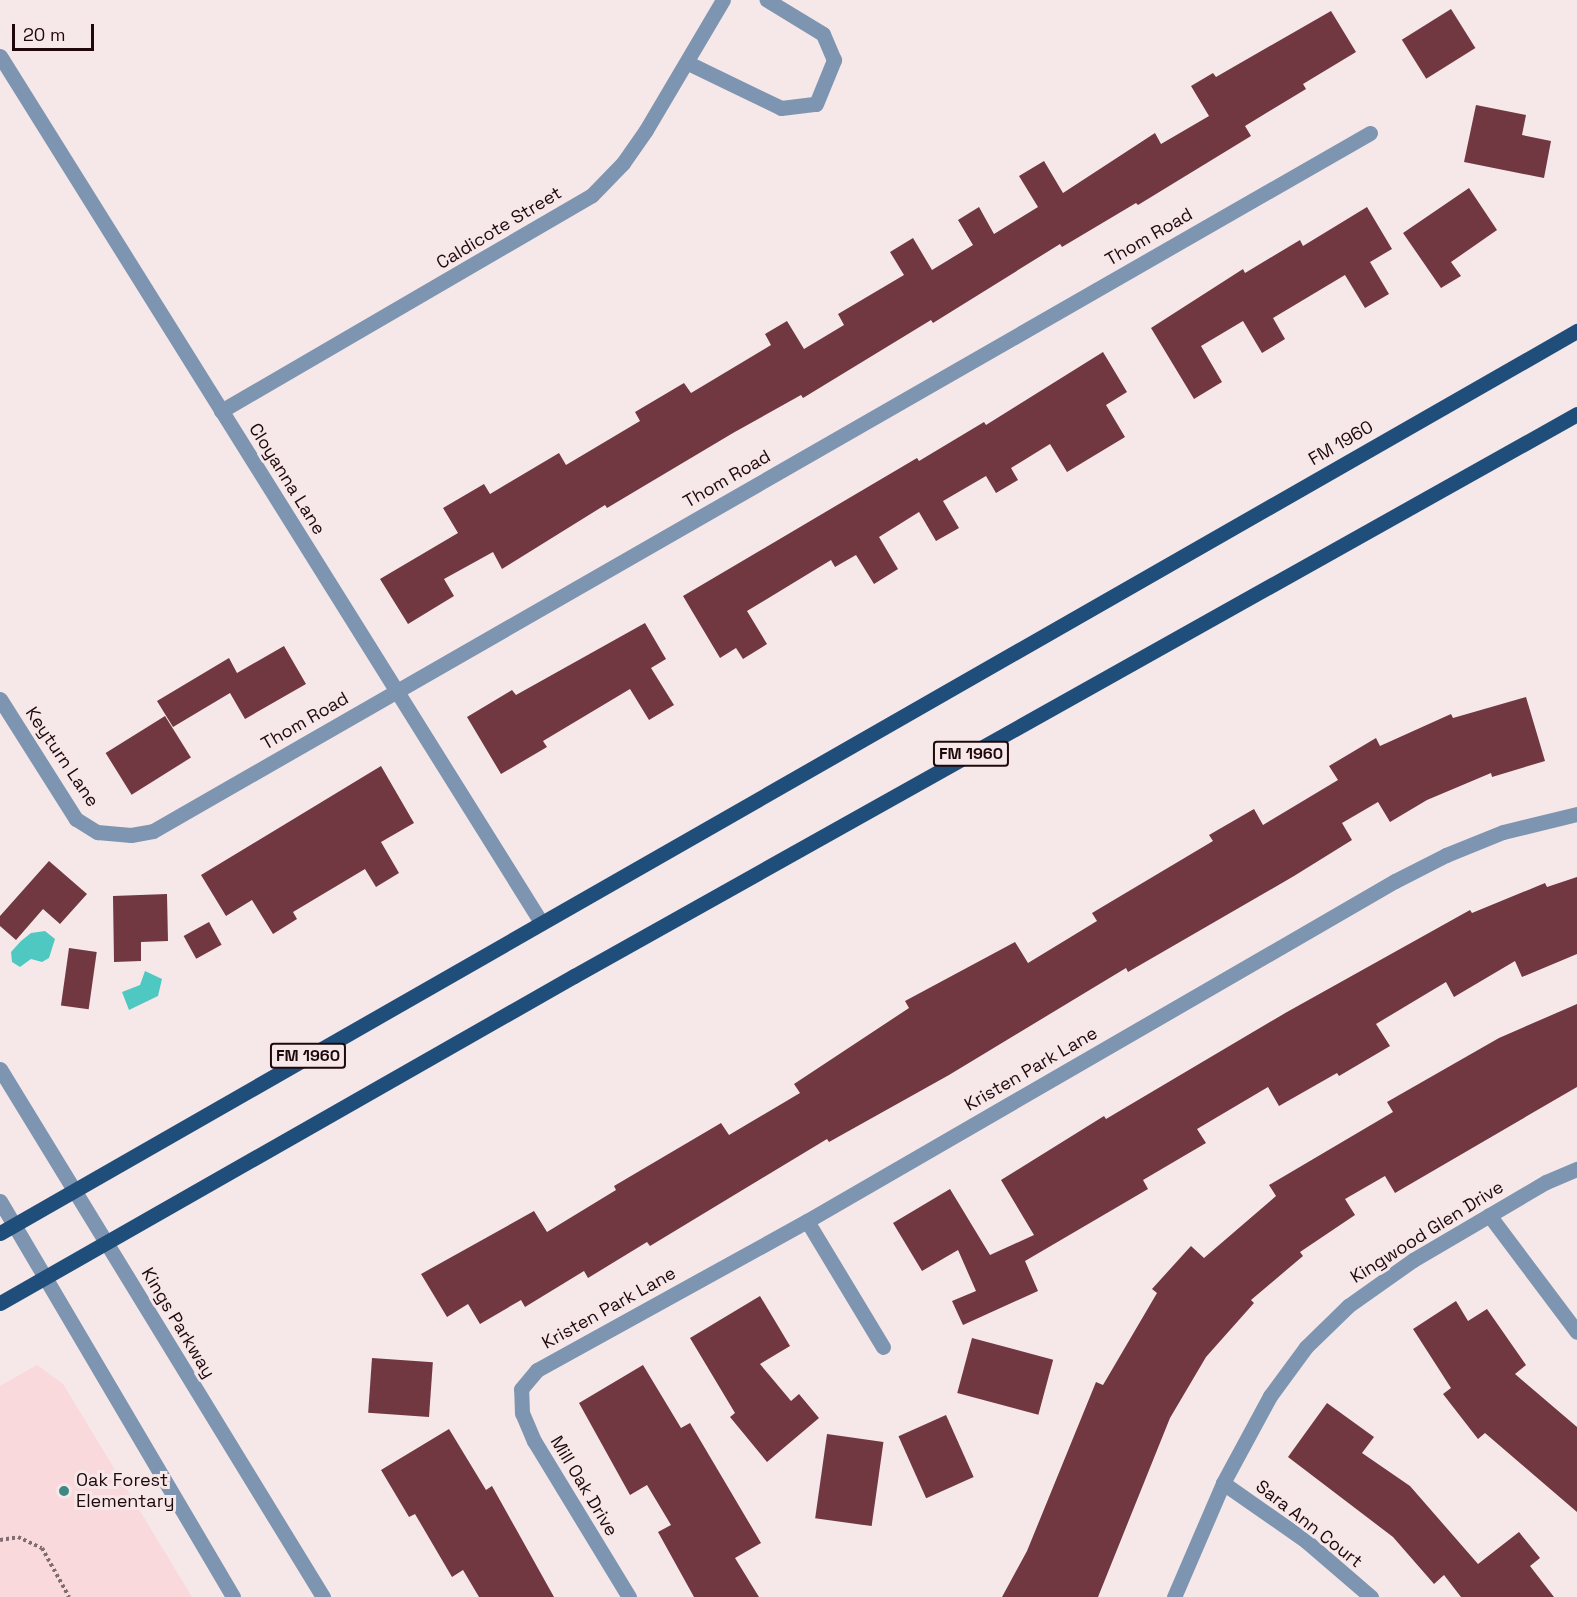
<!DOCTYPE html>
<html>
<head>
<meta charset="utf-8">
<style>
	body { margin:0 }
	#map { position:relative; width:1577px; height:1597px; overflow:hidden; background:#f6e7e8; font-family:"Space Grotesk",sans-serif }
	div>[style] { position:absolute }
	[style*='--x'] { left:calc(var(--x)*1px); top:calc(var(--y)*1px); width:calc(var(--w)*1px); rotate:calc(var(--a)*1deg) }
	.built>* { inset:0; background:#f9d9dc }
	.water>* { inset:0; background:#50c8c2 }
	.building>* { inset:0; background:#713842; transform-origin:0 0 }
	.path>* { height:4px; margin-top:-2px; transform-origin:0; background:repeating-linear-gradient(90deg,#806d6f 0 3px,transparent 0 6px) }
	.minor>* { height:15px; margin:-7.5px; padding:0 7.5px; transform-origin:7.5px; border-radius:7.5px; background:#7d95b0 }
	.tertiary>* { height:15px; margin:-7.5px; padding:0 7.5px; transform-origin:7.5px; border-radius:7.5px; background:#7d95b0 }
	.primary>* { height:15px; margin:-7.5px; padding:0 7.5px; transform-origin:7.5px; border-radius:7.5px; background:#204e7b }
	.dots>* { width:16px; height:16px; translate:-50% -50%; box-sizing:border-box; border:3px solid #f6e7e8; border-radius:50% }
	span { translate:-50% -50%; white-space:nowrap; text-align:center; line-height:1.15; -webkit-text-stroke:6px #f6e7e8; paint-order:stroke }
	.shield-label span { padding:2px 4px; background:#f6e7e8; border:2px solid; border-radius:4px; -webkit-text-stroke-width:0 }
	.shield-label { font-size:16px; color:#1f080c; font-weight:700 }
	.street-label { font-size:18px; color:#1f080c }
	.poi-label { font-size:18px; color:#1f080c }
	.left { translate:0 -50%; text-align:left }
	.scale { position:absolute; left:12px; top:24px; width:82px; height:27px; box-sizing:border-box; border:3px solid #1f080c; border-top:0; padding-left:8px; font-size:18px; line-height:21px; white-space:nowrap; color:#1f080c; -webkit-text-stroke:4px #f6e7e8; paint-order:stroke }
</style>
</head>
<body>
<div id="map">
	<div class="built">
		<div style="clip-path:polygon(37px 1365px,63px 1384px,192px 1597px,0 1597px,0 1386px)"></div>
	</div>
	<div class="water">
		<div style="clip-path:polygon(45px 931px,55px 939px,49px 958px,42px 962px,31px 959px,20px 967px,12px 962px,11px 952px,21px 941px,31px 933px)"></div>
		<div style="clip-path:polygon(145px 971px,162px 979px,158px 996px,129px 1010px,122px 992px,140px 985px)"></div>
	</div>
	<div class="building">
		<div style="left:1451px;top:9px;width:46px;height:58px;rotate:58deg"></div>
		<div style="clip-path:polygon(1331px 11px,1356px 52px,1303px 84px,1306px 89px,1245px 126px,1251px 136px,1138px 205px,1136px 203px,1062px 247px,1060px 244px,933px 323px,931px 320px,803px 398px,801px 395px,733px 433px,607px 508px,605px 505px,502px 569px,493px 552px,444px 579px,454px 596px,408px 624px,380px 579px,458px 533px,443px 508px,484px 484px,490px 494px,559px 453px,566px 465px,640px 421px,635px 412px,684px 383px,691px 393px,771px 345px,765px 334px,787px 321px,804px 349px,844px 325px,838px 314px,904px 275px,890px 252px,913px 238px,932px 270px,973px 245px,958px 220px,979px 207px,994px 234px,1038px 207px,1019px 176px,1044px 161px,1063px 193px,1155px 133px,1161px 144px,1209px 116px,1191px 86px,1213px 73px,1216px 77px)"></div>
		<div style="clip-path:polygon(1476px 105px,1526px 115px,1522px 135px,1551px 141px,1544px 178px,1464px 162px)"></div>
		<div style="clip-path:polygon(1469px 188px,1497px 230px,1451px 262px,1461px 276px,1441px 288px,1403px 233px)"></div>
		<div style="clip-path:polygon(1367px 207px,1392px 249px,1370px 262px,1389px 294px,1365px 308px,1345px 275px,1273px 318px,1285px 339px,1262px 353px,1243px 321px,1201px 346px,1222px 382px,1194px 399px,1151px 328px,1243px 269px,1245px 273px,1300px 240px,1303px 246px)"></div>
		<div style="clip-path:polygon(1103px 352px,1127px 392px,1106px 405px,1125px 437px,1067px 472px,1050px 444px,1011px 468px,1018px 480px,996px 493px,986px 476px,943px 501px,959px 528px,936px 541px,919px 512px,879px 537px,898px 569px,874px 584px,856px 555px,835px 567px,831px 560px,747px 611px,767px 644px,743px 659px,736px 648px,720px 658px,683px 596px,917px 458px,919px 461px,984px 422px,986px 425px)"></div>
		<div style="clip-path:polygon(645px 623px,666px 659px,651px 668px,674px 705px,649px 720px,630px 689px,543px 741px,547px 747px,501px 774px,467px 717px,512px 690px,516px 695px)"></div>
		<div style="clip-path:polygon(284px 646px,306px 684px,245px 719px,230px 693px,173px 727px,157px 701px,229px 658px,237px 673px)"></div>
		<div style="clip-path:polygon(1526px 697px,1545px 761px,1492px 777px,1491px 773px,1427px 800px,1390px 822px,1378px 802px,1342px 823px,1352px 840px,1294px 876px,1128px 972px,1126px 968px,949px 1075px,829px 1142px,827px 1139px,650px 1246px,647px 1242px,588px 1278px,584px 1271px,525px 1307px,521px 1300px,480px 1324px,468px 1304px,447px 1317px,421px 1274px,534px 1211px,547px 1232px,616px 1190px,614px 1186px,721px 1123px,729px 1135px,800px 1093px,794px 1084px,909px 1008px,905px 1001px,1015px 942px,1028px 963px,1097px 921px,1092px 913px,1213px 841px,1209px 835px,1254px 809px,1263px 825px,1338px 780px,1329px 766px,1376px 738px,1380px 746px,1451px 714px,1453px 718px)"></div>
		<div style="left:165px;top:716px;width:49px;height:70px;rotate:58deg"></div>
		<div style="clip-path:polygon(381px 766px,414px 823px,381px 842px,399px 873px,376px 887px,365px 869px,293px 912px,297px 919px,273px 934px,252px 900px,226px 916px,201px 875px)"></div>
		<div style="clip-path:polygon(49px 861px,87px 894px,60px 924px,43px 909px,16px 940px,0 926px,0 916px)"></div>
		<div style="clip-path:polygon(1577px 877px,1577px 954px,1522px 977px,1515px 961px,1454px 997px,1446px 982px,1376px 1024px,1390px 1046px,1339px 1076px,1337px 1073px,1279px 1106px,1268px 1087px,1197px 1129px,1206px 1143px,1143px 1180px,1148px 1189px,1025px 1261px,1038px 1291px,963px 1325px,952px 1301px,976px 1291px,958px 1250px,922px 1271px,893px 1223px,950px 1189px,990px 1255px,1034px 1235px,1001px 1180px,1104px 1116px,1106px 1119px,1287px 1012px,1470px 910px,1472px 913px,1545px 883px,1547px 887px)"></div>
		<div style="clip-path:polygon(167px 894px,168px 941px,141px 942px,141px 961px,114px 962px,113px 896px)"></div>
		<div style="left:209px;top:922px;width:26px;height:29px;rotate:61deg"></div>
		<div style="left:69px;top:948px;width:28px;height:58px;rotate:8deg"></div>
		<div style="clip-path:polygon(1577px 1004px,1577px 1087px,1395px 1193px,1385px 1176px,1345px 1199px,1355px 1215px,1300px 1252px,1303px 1256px,1251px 1300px,1254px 1303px,1206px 1357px,1170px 1418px,1098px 1597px,1002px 1597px,1027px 1551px,1096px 1382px,1103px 1385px,1157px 1293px,1152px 1289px,1191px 1246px,1204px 1258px,1276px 1196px,1269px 1185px,1393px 1112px,1387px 1102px,1499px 1038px)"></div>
		<div style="clip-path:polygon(760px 1296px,790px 1346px,760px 1364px,791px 1401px,799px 1394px,819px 1418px,767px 1462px,730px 1417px,735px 1413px,690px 1338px)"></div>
		<div style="clip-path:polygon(1456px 1301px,1468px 1321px,1487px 1309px,1526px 1365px,1515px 1374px,1577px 1427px,1577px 1512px,1485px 1433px,1478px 1439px,1443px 1394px,1451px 1388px,1413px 1329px)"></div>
		<div style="left:972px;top:1338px;width:84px;height:57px;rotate:15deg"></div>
		<div style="left:372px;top:1358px;width:61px;height:55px;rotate:4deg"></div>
		<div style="clip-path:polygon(643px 1365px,681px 1428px,690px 1423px,761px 1543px,735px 1558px,759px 1597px,694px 1597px,658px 1532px,671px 1525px,647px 1485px,630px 1495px,579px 1403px)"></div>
		<div style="clip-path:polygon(1327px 1403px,1374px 1437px,1362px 1453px,1410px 1486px,1478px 1564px,1519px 1532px,1540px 1558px,1530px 1566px,1554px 1597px,1461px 1597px,1444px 1575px,1434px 1584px,1393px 1537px,1288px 1457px)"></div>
		<div style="left:946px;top:1415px;width:68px;height:52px;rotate:66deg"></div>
		<div style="clip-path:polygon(449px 1429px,486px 1490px,492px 1486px,554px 1597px,479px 1597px,463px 1570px,452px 1577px,415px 1514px,409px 1517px,381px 1470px)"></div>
		<div style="left:827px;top:1434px;width:57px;height:85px;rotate:8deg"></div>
	</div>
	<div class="path">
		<div style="--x:0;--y:1540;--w:18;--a:-9"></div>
		<div style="--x:18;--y:1537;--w:26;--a:25"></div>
		<div style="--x:42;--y:1548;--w:56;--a:61.1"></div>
	</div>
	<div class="minor">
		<div style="--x:0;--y:56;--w:1021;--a:58.01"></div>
		<div style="--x:688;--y:63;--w:103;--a:25.8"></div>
		<div style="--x:781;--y:108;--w:35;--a:-7"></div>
		<div style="--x:816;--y:104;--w:48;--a:-67.8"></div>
		<div style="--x:834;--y:60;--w:28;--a:-113"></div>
		<div style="--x:823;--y:34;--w:66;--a:-148.7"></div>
		<div style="--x:221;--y:411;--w:429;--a:-30.2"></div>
		<div style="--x:592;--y:195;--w:45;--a:-45.9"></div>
		<div style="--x:623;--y:163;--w:40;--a:-55.1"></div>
		<div style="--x:646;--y:130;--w:151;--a:-59.4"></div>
		<div style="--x:0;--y:699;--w:142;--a:57.7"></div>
		<div style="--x:76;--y:819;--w:25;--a:32"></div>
		<div style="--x:97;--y:832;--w:34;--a:5"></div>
		<div style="--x:131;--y:835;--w:22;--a:-10"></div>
		<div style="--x:153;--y:831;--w:1403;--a:-29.84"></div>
		<div style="--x:1489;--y:1215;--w:146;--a:53.1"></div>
		<div style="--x:807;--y:1221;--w:147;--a:58.9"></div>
		<div style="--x:1223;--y:1483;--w:101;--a:34.9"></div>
		<div style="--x:1306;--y:1541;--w:86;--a:40.7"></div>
		<div style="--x:629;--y:1597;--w:183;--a:-121.3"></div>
		<div style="--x:534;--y:1441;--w:30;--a:-113"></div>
		<div style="--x:522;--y:1413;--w:24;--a:-92"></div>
		<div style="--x:521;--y:1389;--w:25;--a:-50"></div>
		<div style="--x:537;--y:1370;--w:308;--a:-28.9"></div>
		<div style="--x:807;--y:1221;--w:679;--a:-30.04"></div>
		<div style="--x:1395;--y:881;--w:57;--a:-27"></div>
		<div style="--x:1446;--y:855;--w:61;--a:-22"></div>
		<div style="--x:1503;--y:832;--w:76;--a:-13.7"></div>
		<div style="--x:1174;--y:1597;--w:124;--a:-66.7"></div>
		<div style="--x:1223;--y:1483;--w:99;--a:-61.6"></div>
		<div style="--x:1270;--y:1396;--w:61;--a:-53.7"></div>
		<div style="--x:1306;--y:1347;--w:59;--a:-44.3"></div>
		<div style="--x:1348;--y:1306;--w:80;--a:-35.3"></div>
		<div style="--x:1413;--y:1260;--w:154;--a:-30.4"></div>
		<div style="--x:1546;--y:1182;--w:34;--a:-23"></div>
	</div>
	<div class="tertiary">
		<div style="--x:0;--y:1069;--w:619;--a:58.54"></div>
		<div style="--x:0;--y:1201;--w:459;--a:59.5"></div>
	</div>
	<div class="primary">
		<div style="--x:0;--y:1233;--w:1817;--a:-29.77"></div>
		<div style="--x:0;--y:1303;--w:661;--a:-29.67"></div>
		<div style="--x:574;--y:976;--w:1150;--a:-29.26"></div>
	</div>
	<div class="dots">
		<div style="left:64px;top:1491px;background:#3f8783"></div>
	</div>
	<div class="shield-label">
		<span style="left:971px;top:754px">FM 1960</span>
		<span style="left:308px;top:1056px">FM 1960</span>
	</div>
	<div class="street-label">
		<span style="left:499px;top:228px;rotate:-31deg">Caldicote Street</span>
		<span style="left:1149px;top:237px;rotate:-30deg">Thom Road</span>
		<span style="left:1341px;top:443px;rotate:-30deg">FM 1960</span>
		<span style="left:287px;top:479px;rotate:58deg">Cloyanna Lane</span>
		<span style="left:727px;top:479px;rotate:-30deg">Thom Road</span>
		<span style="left:305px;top:721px;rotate:-30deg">Thom Road</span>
		<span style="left:62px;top:757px;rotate:56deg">Keyturn Lane</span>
		<span style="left:1031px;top:1069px;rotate:-30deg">Kristen Park Lane</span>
		<span style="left:1427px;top:1232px;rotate:-32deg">Kingwood Glen Drive</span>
		<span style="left:609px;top:1308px;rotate:-29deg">Kristen Park Lane</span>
		<span style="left:178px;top:1323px;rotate:59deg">Kings Parkway</span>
		<span style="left:584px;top:1486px;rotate:59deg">Mill Oak Drive</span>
		<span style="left:1309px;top:1524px;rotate:38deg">Sara Ann Court</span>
	</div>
	<div class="poi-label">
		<span class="left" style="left:76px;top:1491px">Oak Forest<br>Elementary</span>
	</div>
	<div class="scale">20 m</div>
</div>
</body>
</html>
